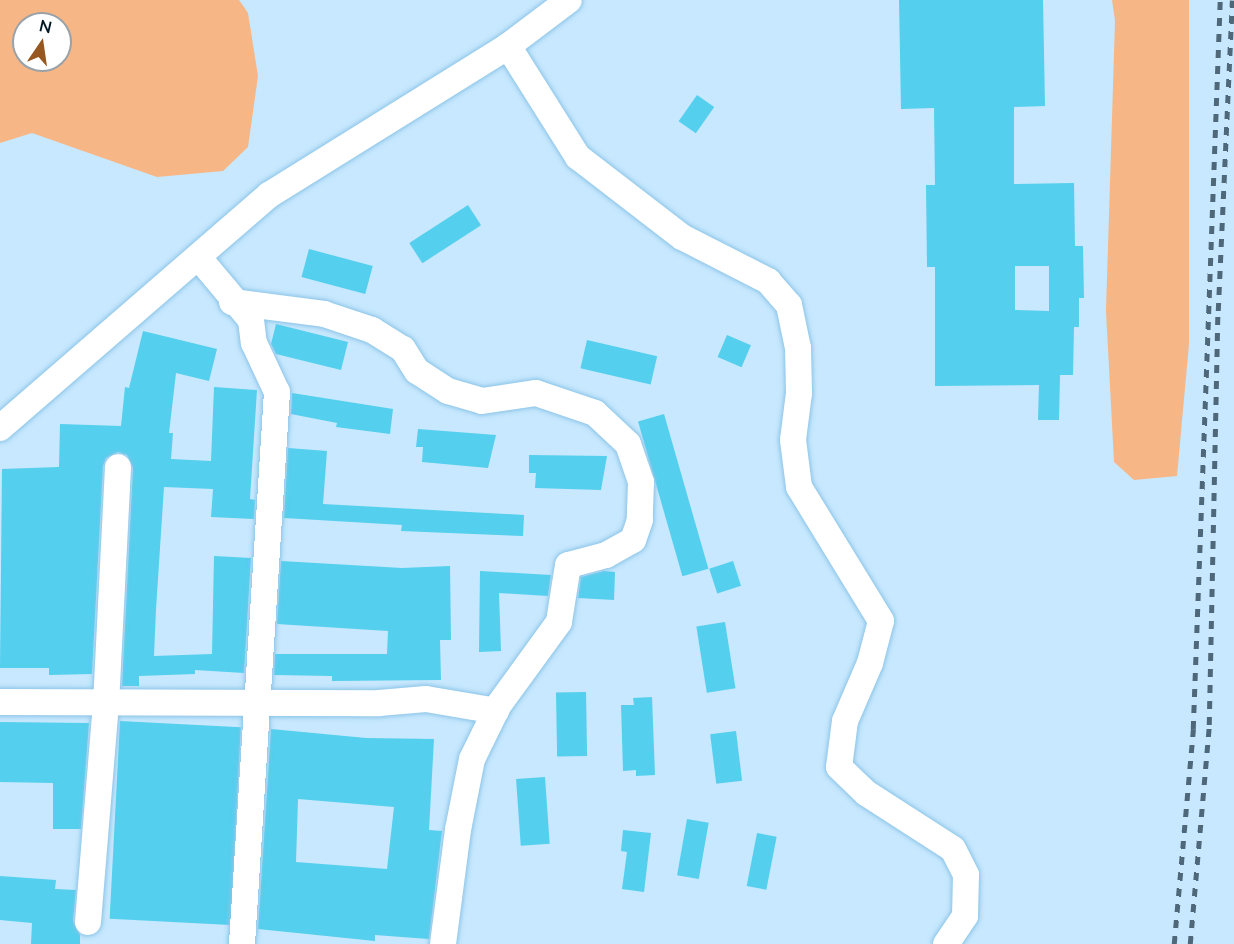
<!DOCTYPE html>
<html>
<head>
<meta charset="utf-8">
<style>
	body { margin:0 }
	#map { position:relative; width:1234px; height:944px; overflow:hidden; background:#c7e8fe; font-family:Lato,sans-serif }
	div>[style] { position:absolute }
	[style*='--x'] { left:calc(var(--x)*1px); top:calc(var(--y)*1px); width:calc(var(--w)*1px); rotate:calc(var(--a)*1deg) }
	.green>* { inset:0; background:#f7b686 }
	.building>* { inset:0; background:#54cfee; transform-origin:0 0 }
	.roads { filter:drop-shadow(0 0 2px #8cc4e7) drop-shadow(0 0 2px #8cc4e7) }
	.minor>* { height:26px; margin:-13px; padding:0 13px; transform-origin:13px; border-radius:13px; background:#fff }
	.rail>* { height:4.5px; margin-top:-2.25px; transform-origin:0; background:repeating-linear-gradient(90deg,#4e6879 0 8px,transparent 0 16px) }
	span { translate:-50% -50%; white-space:nowrap; text-align:center; line-height:1.15; -webkit-text-stroke:6px #fff; paint-order:stroke }
	.north { position:absolute; left:12px; top:12px; width:60px; height:60px; box-sizing:border-box; background:#fff; border:2px solid #9aa2a7; border-radius:50%; rotate:13deg; font-size:16px; font-weight:700; line-height:24px; text-align:center; color:#021724 }
	.north::after { content:''; display:block; margin:auto; width:21px; height:27px; background:#975720; clip-path:polygon(50% 0,100% 100%,50% 72%,0 100%) }
</style>
</head>
<body>
<div id="map">
	<div class="green">
		<div style="clip-path:polygon(evenodd,0 0,239px 0,248px 13px,258px 76px,248px 147px,223px 171px,157px 177px,32px 133px,0 143px,0 0,24px 24px,60px 24px,60px 60px,24px 60px,24px 24px)"></div>
		<div style="clip-path:polygon(1112px 0,1189px 0,1189px 344px,1177px 476px,1134px 480px,1114px 462px,1106px 311px,1115px 21px)"></div>
	</div>
	<div class="building">
		<div style="clip-path:polygon(evenodd,899px 0,1043px 0,1045px 106px,1014px 107px,1014px 184px,1074px 183px,1075px 246px,1083px 246px,1084px 298px,1079px 298px,1079px 327px,1074px 327px,1073px 375px,1060px 375px,1059px 420px,1038px 420px,1039px 385px,935px 386px,935px 267px,927px 267px,926px 185px,935px 185px,934px 108px,901px 109px,899px 0,1015px 266px,1049px 266px,1049px 311px,1015px 310px,1015px 266px)"></div>
		<div style="left:697px;top:95px;width:21px;height:32px;rotate:35deg"></div>
		<div style="left:468px;top:205px;width:24px;height:70px;rotate:57deg"></div>
		<div style="left:309px;top:249px;width:66px;height:29px;rotate:15deg"></div>
		<div style="clip-path:polygon(276px 324px,348px 342px,341px 370px,276px 354px,271px 344px)"></div>
		<div style="clip-path:polygon(143px 331px,217px 349px,209px 381px,176px 373px,169px 433px,173px 433px,171px 459px,211px 461px,214px 387px,257px 390px,250px 499px,255px 500px,254px 519px,211px 517px,213px 489px,164px 487px,156px 609px,154px 656px,212px 654px,214px 556px,251px 558px,244px 673px,195px 670px,195px 674px,139px 676px,139px 686px,122px 686px,133px 468px,127px 455px,118px 452px,106px 458px,103px 466px,92px 674px,49px 675px,49px 668px,0 668px,2px 469px,59px 467px,60px 424px,121px 426px,125px 387px,129px 388px)"></div>
		<div style="left:727px;top:335px;width:26px;height:24px;rotate:23deg"></div>
		<div style="left:587px;top:340px;width:72px;height:29px;rotate:13deg"></div>
		<div style="clip-path:polygon(292px 393px,393px 409px,390px 434px,336px 427px,337px 423px,291px 414px)"></div>
		<div style="left:664px;top:414px;width:161px;height:27px;rotate:74deg"></div>
		<div style="clip-path:polygon(418px 429px,496px 435px,488px 468px,422px 462px,423px 447px,416px 447px)"></div>
		<div style="clip-path:polygon(288px 448px,327px 451px,323px 504px,524px 515px,523px 536px,401px 531px,402px 525px,284px 518px)"></div>
		<div style="clip-path:polygon(529px 455px,607px 456px,601px 490px,535px 488px,536px 473px,529px 473px)"></div>
		<div style="clip-path:polygon(281px 561px,402px 568px,450px 566px,451px 640px,440px 640px,441px 680px,332px 681px,332px 676px,274px 675px,275px 654px,387px 654px,388px 631px,277px 624px)"></div>
		<div style="left:733px;top:561px;width:26px;height:25px;rotate:72deg"></div>
		<div style="clip-path:polygon(480px 571px,551px 575px,548px 596px,499px 593px,501px 651px,479px 652px)"></div>
		<div style="clip-path:polygon(604px 571px,615px 572px,614px 600px,578px 598px,581px 577px)"></div>
		<div style="left:725px;top:622px;width:67px;height:29px;rotate:81deg"></div>
		<div style="left:586px;top:692px;width:64px;height:30px;rotate:89deg"></div>
		<div style="clip-path:polygon(652px 697px,655px 775px,636px 776px,636px 770px,623px 771px,621px 705px,634px 705px,633px 698px)"></div>
		<div style="left:120px;top:721px;width:121px;height:198px;rotate:3deg"></div>
		<div style="clip-path:polygon(0 722px,89px 723px,81px 829px,53px 829px,53px 783px,0 782px)"></div>
		<div style="clip-path:polygon(evenodd,271px 729px,366px 738px,434px 739px,429px 830px,442px 831px,429px 939px,375px 935px,375px 941px,258px 929px,271px 729px,298px 799px,394px 807px,387px 869px,296px 862px,298px 799px)"></div>
		<div style="left:736px;top:731px;width:50px;height:26px;rotate:83deg"></div>
		<div style="left:545px;top:777px;width:67px;height:29px;rotate:86deg"></div>
		<div style="left:687px;top:819px;width:22px;height:57px;rotate:10deg"></div>
		<div style="clip-path:polygon(623px 830px,651px 833px,644px 892px,622px 889px,627px 852px,621px 851px)"></div>
		<div style="left:757px;top:833px;width:20px;height:54px;rotate:11deg"></div>
		<div style="clip-path:polygon(0 876px,56px 880px,55px 889px,76px 890px,73px 921px,80px 935px,80px 944px,31px 944px,32px 923px,0 920px)"></div>
	</div>
	<div class="roads">
		<div class="minor">
			<div style="--x:508;--y:46;--w:131;--a:57.8"></div>
			<div style="--x:578;--y:157;--w:131;--a:37.6"></div>
			<div style="--x:682;--y:237;--w:97;--a:27.1"></div>
			<div style="--x:768;--y:281;--w:32;--a:49"></div>
			<div style="--x:789;--y:305;--w:44;--a:78.2"></div>
			<div style="--x:798;--y:348;--w:45;--a:88.7"></div>
			<div style="--x:799;--y:393;--w:47;--a:97.3"></div>
			<div style="--x:793;--y:440;--w:47;--a:82.7"></div>
			<div style="--x:799;--y:487;--w:157;--a:58.5"></div>
			<div style="--x:881;--y:621;--w:43;--a:104.7"></div>
			<div style="--x:870;--y:663;--w:63;--a:113.3"></div>
			<div style="--x:845;--y:721;--w:46;--a:97.4"></div>
			<div style="--x:839;--y:767;--w:37;--a:44"></div>
			<div style="--x:866;--y:793;--w:103;--a:32.8"></div>
			<div style="--x:953;--y:849;--w:29;--a:63"></div>
			<div style="--x:966;--y:875;--w:41;--a:91.4"></div>
			<div style="--x:965;--y:916;--w:34;--a:124"></div>
			<div style="--x:199;--y:258;--w:81;--a:50"></div>
			<div style="--x:251;--y:320;--w:23;--a:83"></div>
			<div style="--x:254;--y:343;--w:54;--a:64.9"></div>
			<div style="--x:277;--y:392;--w:553;--a:93.63"></div>
			<div style="--x:232;--y:302;--w:93;--a:7.4"></div>
			<div style="--x:324;--y:314;--w:51;--a:18.4"></div>
			<div style="--x:372;--y:330;--w:36;--a:32"></div>
			<div style="--x:403;--y:349;--w:26;--a:58"></div>
			<div style="--x:417;--y:371;--w:37;--a:33"></div>
			<div style="--x:448;--y:391;--w:35;--a:16"></div>
			<div style="--x:482;--y:401;--w:55;--a:-8.4"></div>
			<div style="--x:536;--y:393;--w:62;--a:18.7"></div>
			<div style="--x:595;--y:413;--w:45;--a:43.2"></div>
			<div style="--x:628;--y:444;--w:40;--a:71.1"></div>
			<div style="--x:641;--y:482;--w:38;--a:92"></div>
			<div style="--x:640;--y:520;--w:21;--a:109"></div>
			<div style="--x:633;--y:540;--w:31;--a:151"></div>
			<div style="--x:606;--y:555;--w:39;--a:165"></div>
			<div style="--x:568;--y:565;--w:58;--a:99"></div>
			<div style="--x:559;--y:622;--w:104;--a:126"></div>
			<div style="--x:498;--y:706;--w:59;--a:116.1"></div>
			<div style="--x:472;--y:759;--w:72;--a:101.2"></div>
			<div style="--x:458;--y:830;--w:115;--a:97.5"></div>
			<div style="--x:0;--y:428;--w:356;--a:-40.9"></div>
			<div style="--x:269;--y:195;--w:282;--a:-31.9"></div>
			<div style="--x:508;--y:46;--w:76;--a:-37"></div>
			<div style="--x:0;--y:702;--w:379;--a:0.2"></div>
			<div style="--x:379;--y:703;--w:47;--a:-4.9"></div>
			<div style="--x:426;--y:699;--w:71;--a:9.7"></div>
			<div style="--x:88;--y:922;--w:219;--a:-85.3"></div>
			<div style="--x:106;--y:704;--w:237;--a:-87.1"></div>
		</div>
	</div>
	<div class="rail">
		<div style="--x:1174;--y:944;--w:216;--a:-84.9"></div>
		<div style="--x:1193;--y:729;--w:729;--a:-87.88"></div>
		<div style="--x:1190;--y:944;--w:220;--a:-85"></div>
		<div style="--x:1209;--y:725;--w:414;--a:-88.8"></div>
		<div style="--x:1218;--y:311;--w:311;--a:-87.4"></div>
	</div>
	<div class="north">N</div>
</div>
</body>
</html>
